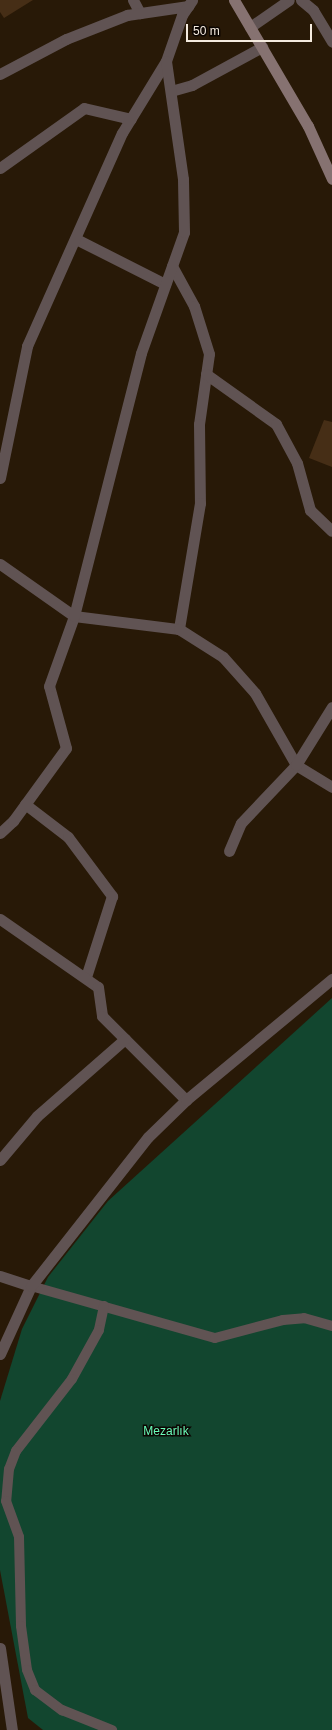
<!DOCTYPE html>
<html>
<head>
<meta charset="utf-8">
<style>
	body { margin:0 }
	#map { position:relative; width:332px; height:1730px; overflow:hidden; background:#281907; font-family:Helvetica,sans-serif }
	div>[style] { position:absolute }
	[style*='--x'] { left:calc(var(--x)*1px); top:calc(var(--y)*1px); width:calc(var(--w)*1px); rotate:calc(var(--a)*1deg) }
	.green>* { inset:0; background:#12462f }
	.building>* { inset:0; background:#462e16 }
	.service>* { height:10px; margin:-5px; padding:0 5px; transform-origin:5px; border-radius:5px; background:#605353 }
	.minor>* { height:11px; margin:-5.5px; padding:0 5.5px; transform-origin:5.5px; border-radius:5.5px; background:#605353 }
	.secondary>* { height:11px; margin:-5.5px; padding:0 5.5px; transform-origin:5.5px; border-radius:5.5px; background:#867271 }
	span { translate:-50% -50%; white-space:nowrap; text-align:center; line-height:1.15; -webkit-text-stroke:3px #0c0602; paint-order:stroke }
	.park-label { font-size:12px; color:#6bfdba }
	.scale { position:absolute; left:186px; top:24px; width:126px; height:18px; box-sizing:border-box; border:2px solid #f5ebdf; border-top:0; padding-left:5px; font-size:12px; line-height:14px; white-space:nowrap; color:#f5ebdf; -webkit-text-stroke:3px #0c0602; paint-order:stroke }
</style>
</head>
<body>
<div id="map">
	<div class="green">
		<div style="clip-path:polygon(332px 998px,332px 1730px,43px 1730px,28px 1718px,0 1570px,0 1401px,22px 1329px,48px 1277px,108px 1201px)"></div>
	</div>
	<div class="building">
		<div style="clip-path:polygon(0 0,33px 0,4px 18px,0 12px)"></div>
		<div style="clip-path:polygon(324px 420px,332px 422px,332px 467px,309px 458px)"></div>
	</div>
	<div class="service">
		<div style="--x:31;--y:1286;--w:191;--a:15.8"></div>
		<div style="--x:215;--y:1338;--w:70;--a:-14.8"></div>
		<div style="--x:283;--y:1320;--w:21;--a:-5"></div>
		<div style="--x:304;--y:1318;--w:29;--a:16"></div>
		<div style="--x:104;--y:1306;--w:25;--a:102"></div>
		<div style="--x:99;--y:1330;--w:56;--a:118.9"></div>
		<div style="--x:72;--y:1379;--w:91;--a:127.9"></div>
		<div style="--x:16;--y:1451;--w:19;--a:111"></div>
		<div style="--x:9;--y:1469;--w:32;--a:95"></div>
		<div style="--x:6;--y:1501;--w:38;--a:70"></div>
		<div style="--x:19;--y:1537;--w:89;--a:88.7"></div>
		<div style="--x:21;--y:1626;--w:44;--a:82.2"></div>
		<div style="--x:27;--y:1670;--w:22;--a:68"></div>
		<div style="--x:35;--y:1690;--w:34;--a:37"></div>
		<div style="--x:62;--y:1710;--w:54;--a:21.8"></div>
	</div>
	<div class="minor">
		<div style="--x:133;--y:0;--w:15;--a:62"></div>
		<div style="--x:301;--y:0;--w:16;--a:40"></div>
		<div style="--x:313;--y:10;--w:37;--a:59"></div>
		<div style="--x:250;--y:27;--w:47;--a:-34.7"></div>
		<div style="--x:0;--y:74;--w:75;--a:-27.9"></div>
		<div style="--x:66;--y:39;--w:66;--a:-21.5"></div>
		<div style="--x:127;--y:15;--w:62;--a:-8.4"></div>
		<div style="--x:171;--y:91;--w:22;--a:-16"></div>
		<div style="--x:192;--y:85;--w:80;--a:-28.5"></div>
		<div style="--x:0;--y:168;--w:103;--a:-35.5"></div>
		<div style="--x:84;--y:108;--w:48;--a:13.2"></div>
		<div style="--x:76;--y:239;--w:100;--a:26.8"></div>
		<div style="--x:172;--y:266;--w:46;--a:61.2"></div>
		<div style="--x:194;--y:306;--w:50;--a:72.6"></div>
		<div style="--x:209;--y:354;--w:71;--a:98.1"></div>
		<div style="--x:199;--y:424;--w:79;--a:89.3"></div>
		<div style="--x:200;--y:503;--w:128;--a:99.5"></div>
		<div style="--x:206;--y:374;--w:86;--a:35.5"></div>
		<div style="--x:276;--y:424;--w:44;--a:61.7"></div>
		<div style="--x:297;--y:463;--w:49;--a:74.5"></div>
		<div style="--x:310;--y:510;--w:30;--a:44"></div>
		<div style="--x:0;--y:478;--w:135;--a:-78.4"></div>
		<div style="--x:27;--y:346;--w:233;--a:-66"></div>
		<div style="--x:122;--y:133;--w:84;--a:-58.6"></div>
		<div style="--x:166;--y:61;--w:49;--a:-70.8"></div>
		<div style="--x:182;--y:15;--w:18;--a:-56"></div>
		<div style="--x:0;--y:564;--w:90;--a:35.1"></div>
		<div style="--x:74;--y:616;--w:106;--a:7.1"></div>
		<div style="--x:179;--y:629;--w:52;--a:32.5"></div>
		<div style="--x:223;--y:657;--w:48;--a:48.4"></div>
		<div style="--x:255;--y:693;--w:83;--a:60.3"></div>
		<div style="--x:296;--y:765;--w:42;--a:31.4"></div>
		<div style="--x:25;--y:804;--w:54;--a:37.5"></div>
		<div style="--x:68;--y:837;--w:74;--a:53.3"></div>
		<div style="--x:112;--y:896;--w:85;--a:107.8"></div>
		<div style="--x:0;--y:833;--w:18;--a:-43"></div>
		<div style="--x:13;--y:821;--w:90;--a:-54"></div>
		<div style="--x:66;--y:748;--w:64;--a:-105.3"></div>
		<div style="--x:49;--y:686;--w:74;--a:-70.3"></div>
		<div style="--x:74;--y:616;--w:271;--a:-75.7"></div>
		<div style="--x:141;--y:353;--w:128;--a:-70.4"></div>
		<div style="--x:184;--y:232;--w:53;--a:-91.1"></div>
		<div style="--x:183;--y:179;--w:119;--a:-98.2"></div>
		<div style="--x:229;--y:851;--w:30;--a:-67"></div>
		<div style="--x:241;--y:823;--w:80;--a:-46.5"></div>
		<div style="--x:296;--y:765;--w:68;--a:-58.2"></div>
		<div style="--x:0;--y:919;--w:119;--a:34.8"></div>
		<div style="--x:98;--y:987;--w:29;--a:82"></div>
		<div style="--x:102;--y:1016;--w:119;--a:45"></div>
		<div style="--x:0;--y:1160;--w:57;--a:-49.9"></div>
		<div style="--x:37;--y:1116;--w:117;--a:-41.2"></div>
		<div style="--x:0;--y:1276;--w:33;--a:18"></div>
		<div style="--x:0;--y:1354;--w:75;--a:-65.5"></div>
		<div style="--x:31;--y:1286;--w:189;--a:-51.9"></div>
		<div style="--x:148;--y:1137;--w:53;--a:-44.2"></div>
		<div style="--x:186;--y:1100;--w:190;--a:-39.7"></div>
		<div style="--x:0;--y:1648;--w:83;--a:81.7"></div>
	</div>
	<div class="secondary">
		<div style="--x:234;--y:0;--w:146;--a:59.6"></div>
		<div style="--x:308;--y:126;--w:58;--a:65.6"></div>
	</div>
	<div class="park-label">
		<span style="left:166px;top:1432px">Mezarlık</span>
	</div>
	<div class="scale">50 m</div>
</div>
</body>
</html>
